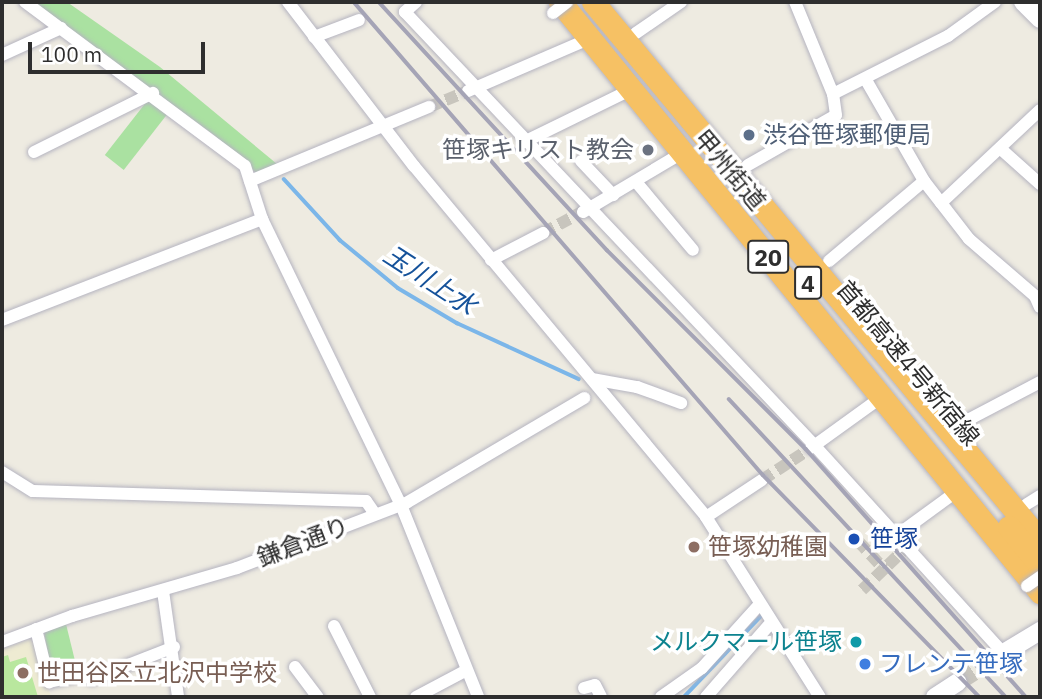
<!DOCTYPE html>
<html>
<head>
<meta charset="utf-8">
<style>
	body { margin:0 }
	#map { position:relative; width:1042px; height:699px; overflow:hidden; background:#eeebe1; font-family:"IBM Plex Sans","Noto Sans JP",sans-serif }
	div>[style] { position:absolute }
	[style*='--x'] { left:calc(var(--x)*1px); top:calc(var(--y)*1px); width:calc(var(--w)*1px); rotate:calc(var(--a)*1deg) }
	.education>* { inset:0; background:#eeebd2 }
	.green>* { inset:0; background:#aae1a1; transform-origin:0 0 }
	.pitch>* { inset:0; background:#b9e79e }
	.stream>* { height:3.5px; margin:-1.75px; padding:0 1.75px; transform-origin:1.75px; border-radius:1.75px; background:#7bb6e9 }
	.street-tunnel>* { height:12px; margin-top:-6px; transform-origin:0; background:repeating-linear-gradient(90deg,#c8c5bd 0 12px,transparent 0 18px) }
	.secondary-tunnel>* { height:18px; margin-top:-9px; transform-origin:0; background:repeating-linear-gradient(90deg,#c8c5bd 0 18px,transparent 0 27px) }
	.roads { filter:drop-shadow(0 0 2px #b5b4c0) drop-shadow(0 0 2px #b5b4c0) }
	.street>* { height:12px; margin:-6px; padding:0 6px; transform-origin:6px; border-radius:6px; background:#fff }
	.secondary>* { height:18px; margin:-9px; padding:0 9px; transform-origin:9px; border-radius:9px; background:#fff }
	.highway>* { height:23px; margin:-11.5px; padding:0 11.5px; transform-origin:11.5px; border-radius:11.5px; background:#f6c164 }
	.rail>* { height:3.5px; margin:-1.75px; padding:0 1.75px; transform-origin:1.75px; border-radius:1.75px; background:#a5a4b6 }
	.bridges { filter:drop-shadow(0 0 2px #b5b4c0) drop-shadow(0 0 2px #b5b4c0) }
	.street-bridge>* { height:12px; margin:-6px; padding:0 6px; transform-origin:6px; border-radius:6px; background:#fff }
	.dots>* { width:19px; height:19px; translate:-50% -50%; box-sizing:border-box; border:4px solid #fff; border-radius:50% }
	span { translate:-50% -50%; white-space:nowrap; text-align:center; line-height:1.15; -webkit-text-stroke:7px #fff; paint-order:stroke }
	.shield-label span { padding:2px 5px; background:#fff; border:2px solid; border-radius:5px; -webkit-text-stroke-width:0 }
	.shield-label { font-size:23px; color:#2e2e2e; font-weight:700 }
	.service-label { font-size:24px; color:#4e5e75 }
	.left { translate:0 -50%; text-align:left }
	.worship-label { font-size:24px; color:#5b616d }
	.right { translate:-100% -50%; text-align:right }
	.street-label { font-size:24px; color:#2e2e2e }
	.transit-label { font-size:24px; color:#164399 }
	.education-label { font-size:24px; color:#785e54 }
	.culture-label { font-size:24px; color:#0d838f }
	.shop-label { font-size:24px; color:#366cbe }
	.water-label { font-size:26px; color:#15529a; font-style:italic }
	.frame { position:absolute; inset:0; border:4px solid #2e2e2e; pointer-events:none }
	.scale { position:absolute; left:28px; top:42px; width:177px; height:32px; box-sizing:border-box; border:4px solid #2e2e2e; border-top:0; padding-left:9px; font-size:21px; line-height:24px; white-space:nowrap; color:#2e2e2e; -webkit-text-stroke:5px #fff; paint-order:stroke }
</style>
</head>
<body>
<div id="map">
	<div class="education">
		<div style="clip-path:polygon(33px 638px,51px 697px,2px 697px,2px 649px)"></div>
	</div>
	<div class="green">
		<div style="clip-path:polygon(31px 2px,67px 2px,160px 67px,277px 164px,256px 173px,214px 135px)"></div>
		<div style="left:151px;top:96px;width:24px;height:75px;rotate:38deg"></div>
		<div style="clip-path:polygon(66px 624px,77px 669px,52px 674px,44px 632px)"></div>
	</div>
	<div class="pitch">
		<div style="clip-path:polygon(8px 655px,10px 662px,26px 657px,38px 697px,2px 697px,2px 657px)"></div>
	</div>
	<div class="stream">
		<div style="--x:284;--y:179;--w:83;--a:47.4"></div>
		<div style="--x:340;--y:240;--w:75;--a:39.6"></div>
		<div style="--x:398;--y:288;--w:69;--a:30.7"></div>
		<div style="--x:457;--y:323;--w:134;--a:24.7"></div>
		<div style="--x:684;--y:697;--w:115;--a:-46.4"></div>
	</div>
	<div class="street-tunnel">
		<div style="--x:429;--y:107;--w:42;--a:-22.3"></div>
		<div style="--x:543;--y:233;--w:44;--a:-28.3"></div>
		<div style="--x:762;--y:480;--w:59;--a:-33.1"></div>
		<div style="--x:858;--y:541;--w:38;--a:47"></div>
		<div style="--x:862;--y:590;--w:62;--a:-43.7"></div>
	</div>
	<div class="secondary-tunnel">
		<div style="--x:958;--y:682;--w:46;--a:-32.7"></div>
	</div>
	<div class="roads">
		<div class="street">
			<div style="--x:25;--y:2;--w:274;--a:36.7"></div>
			<div style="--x:245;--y:166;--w:56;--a:72.2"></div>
			<div style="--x:262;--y:219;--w:318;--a:64.1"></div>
			<div style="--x:401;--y:505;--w:207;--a:68.1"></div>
			<div style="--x:288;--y:2;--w:207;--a:52.5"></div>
			<div style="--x:414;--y:166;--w:457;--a:50.2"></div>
			<div style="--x:706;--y:517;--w:213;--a:57.7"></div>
			<div style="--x:416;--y:2;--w:15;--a:138"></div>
			<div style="--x:405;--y:12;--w:597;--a:46.63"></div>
			<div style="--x:815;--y:446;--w:272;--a:47.7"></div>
			<div style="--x:636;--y:33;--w:55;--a:-34.6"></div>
			<div style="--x:314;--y:37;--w:48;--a:-20.7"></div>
			<div style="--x:2;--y:55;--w:65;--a:-24.6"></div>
			<div style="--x:866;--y:80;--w:116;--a:60.1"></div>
			<div style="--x:924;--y:181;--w:73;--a:52.2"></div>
			<div style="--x:969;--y:239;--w:87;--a:40.8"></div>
			<div style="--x:1035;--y:296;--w:12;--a:66"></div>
			<div style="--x:468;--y:91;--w:132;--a:-23.3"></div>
			<div style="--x:833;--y:94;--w:129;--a:-26.8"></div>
			<div style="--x:948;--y:36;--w:58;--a:-35.9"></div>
			<div style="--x:524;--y:142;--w:118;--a:-26.1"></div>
			<div style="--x:1002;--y:150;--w:51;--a:41.8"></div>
			<div style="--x:34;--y:152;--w:133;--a:-26.4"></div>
			<div style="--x:581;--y:161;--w:47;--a:46.7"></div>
			<div style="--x:748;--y:165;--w:101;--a:-29.6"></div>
			<div style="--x:836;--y:115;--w:21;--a:-98"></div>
			<div style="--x:833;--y:94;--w:100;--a:-112.4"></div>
			<div style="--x:250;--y:181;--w:194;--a:-22.5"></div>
			<div style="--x:637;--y:183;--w:87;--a:50.1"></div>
			<div style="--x:941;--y:203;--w:136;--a:-43.2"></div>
			<div style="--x:583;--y:212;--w:115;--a:-30.8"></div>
			<div style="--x:491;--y:260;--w:59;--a:-27.4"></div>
			<div style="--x:829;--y:261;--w:124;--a:-40.1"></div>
			<div style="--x:2;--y:320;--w:279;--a:-21.2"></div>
			<div style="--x:592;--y:379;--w:46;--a:10.1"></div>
			<div style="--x:637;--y:387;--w:47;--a:20"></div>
			<div style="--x:962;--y:423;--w:88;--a:-27.7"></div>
			<div style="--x:811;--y:448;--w:89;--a:-35.8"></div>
			<div style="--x:2;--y:472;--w:36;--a:32"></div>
			<div style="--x:33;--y:491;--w:333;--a:1.7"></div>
			<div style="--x:366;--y:501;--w:16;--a:55"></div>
			<div style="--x:1027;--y:504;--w:15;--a:-32"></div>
			<div style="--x:706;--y:517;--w:67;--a:-33.5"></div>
			<div style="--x:897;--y:535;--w:78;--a:-36.1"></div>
			<div style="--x:163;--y:591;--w:107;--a:81.9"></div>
			<div style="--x:334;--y:626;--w:80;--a:63.1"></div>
			<div style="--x:36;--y:629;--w:55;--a:76.2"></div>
			<div style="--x:49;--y:682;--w:34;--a:-12"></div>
			<div style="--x:82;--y:675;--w:11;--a:22"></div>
			<div style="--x:92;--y:679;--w:88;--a:-21.3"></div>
			<div style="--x:2;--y:642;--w:75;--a:-20.4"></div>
			<div style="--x:72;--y:616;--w:172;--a:-16.2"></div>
			<div style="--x:237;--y:568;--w:181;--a:-21"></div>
			<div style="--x:406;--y:503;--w:207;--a:-30.5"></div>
			<div style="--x:295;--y:667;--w:38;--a:53"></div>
			<div style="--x:584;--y:688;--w:11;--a:-15"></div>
			<div style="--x:595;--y:685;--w:13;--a:63"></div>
			<div style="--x:416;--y:697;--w:55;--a:-28"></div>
			<div style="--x:661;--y:697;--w:50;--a:-35.3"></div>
			<div style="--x:702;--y:668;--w:85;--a:-47.9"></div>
			<div style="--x:706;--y:697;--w:97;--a:-48.8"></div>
		</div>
		<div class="secondary">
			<div style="--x:1023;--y:2;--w:24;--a:45"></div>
			<div style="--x:997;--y:657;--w:50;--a:-31.2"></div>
			<div style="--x:935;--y:697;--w:27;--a:-33"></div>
		</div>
		<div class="highway">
			<div style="--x:560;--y:2;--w:761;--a:50.87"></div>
			<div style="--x:593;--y:2;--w:697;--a:50.3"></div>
			<div style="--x:1009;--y:527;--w:49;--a:50.8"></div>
		</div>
	</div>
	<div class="rail">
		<div style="--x:354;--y:2;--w:625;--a:49.15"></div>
		<div style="--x:763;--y:475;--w:310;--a:45.7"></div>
		<div style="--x:379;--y:2;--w:337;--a:47.4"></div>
		<div style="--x:607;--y:250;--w:281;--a:45"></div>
		<div style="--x:806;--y:449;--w:332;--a:48.4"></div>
		<div style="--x:729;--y:399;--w:407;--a:47.1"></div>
	</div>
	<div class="bridges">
		<div class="street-bridge">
			<div style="--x:553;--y:13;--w:18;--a:-38"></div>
			<div style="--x:1027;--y:586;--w:16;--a:-35"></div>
		</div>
	</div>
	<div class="dots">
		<div style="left:749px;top:135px;background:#5c6f8a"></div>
		<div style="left:648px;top:150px;background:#6b7280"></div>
		<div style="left:854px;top:539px;background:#1a4fb4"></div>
		<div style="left:694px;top:547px;background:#8d6e63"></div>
		<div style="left:856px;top:642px;background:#0f9aa8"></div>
		<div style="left:865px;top:664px;background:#3f7fe0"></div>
		<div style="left:23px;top:673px;background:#8d6e63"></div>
	</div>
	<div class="shield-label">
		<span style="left:768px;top:257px">20</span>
		<span style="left:808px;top:283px">4</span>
	</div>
	<div class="service-label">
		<span class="left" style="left:763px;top:135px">渋谷笹塚郵便局</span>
	</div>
	<div class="worship-label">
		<span class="right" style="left:634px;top:150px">笹塚キリスト教会</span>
	</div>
	<div class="street-label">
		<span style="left:730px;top:170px;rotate:50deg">甲州街道</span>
		<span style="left:908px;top:363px;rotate:50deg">首都高速4号新宿線</span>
		<span style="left:303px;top:542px;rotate:-21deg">鎌倉通り</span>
	</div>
	<div class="transit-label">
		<span class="left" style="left:870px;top:539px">笹塚</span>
	</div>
	<div class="education-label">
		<span class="left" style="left:708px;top:547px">笹塚幼稚園</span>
		<span class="left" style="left:37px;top:673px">世田谷区立北沢中学校</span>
	</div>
	<div class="culture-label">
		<span class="right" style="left:842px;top:642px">メルクマール笹塚</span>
	</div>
	<div class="shop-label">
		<span class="left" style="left:879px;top:664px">フレンテ笹塚</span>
	</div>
	<div class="water-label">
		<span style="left:430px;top:280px;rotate:33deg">玉川上水</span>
	</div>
	<div class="frame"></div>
	<div class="scale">100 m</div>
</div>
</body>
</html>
